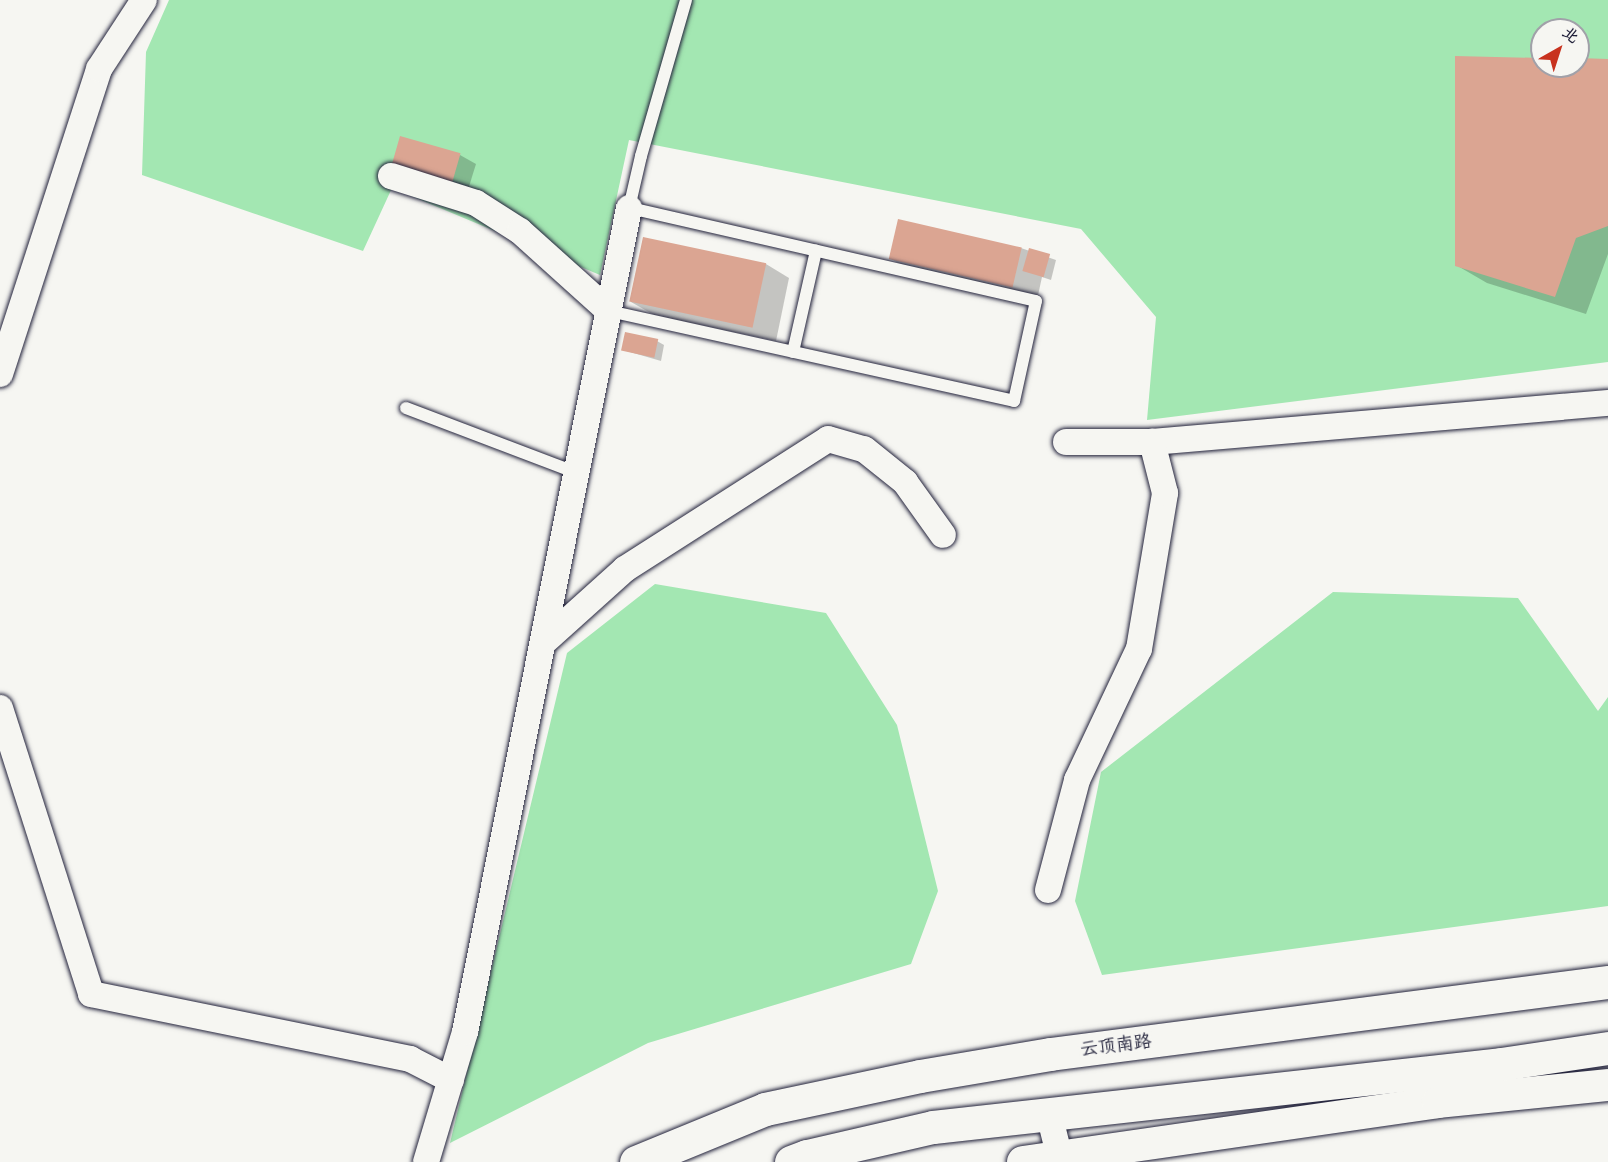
<!DOCTYPE html>
<html>
<head>
<meta charset="utf-8">
<style>
	body { margin:0 }
	#map { position:relative; width:1608px; height:1162px; overflow:hidden; background:#f6f6f2; font-family:Mynerve,"LXGW WenKai TC",sans-serif }
	div>[style] { position:absolute }
	[style*='--x'] { left:calc(var(--x)*1px); top:calc(var(--y)*1px); width:calc(var(--w)*1px); rotate:calc(var(--a)*1deg) }
	.green>* { inset:0; background:#a3e7b2 }
	.shadow>* { inset:0; background:#0003 }
	.building>* { inset:0; background:#dba592; transform-origin:0 0 }
	.roads { filter:drop-shadow(0 0 2px #22223b) drop-shadow(0 0 2px #22223b) }
	.service>* { height:12px; margin:-6px; padding:0 6px; transform-origin:6px; border-radius:6px; background:#f6f6f2 }
	.minor>* { height:26px; margin:-13px; padding:0 13px; transform-origin:13px; border-radius:13px; background:#f6f6f2 }
	.tertiary>* { height:32px; margin:-16px; padding:0 16px; transform-origin:16px; border-radius:16px; background:#f6f6f2 }
	.primary>* { height:33px; margin:-16.5px; padding:0 16.5px; transform-origin:16.5px; border-radius:16.5px; background:#f6f6f2 }
	span { translate:-50% -50%; white-space:nowrap; text-align:center; line-height:1.15; -webkit-text-stroke:6px #f6f6f2; paint-order:stroke }
	.street-label { font-size:18px; color:#22223b }
	.north { position:absolute; left:1530px; top:18px; width:60px; height:60px; box-sizing:border-box; background:#f6f6f2; border:2px solid #a1a1a9; border-radius:50%; rotate:39deg; font-size:16px; font-weight:700; line-height:24px; text-align:center; color:#22223b }
	.north::after { content:''; display:block; margin:auto; width:21px; height:27px; background:#c8321e; clip-path:polygon(50% 0,100% 100%,50% 72%,0 100%) }
</style>
</head>
<body>
<div id="map">
	<div class="green">
		<div style="clip-path:polygon(evenodd,169px 0,1608px 0,1608px 362px,1147px 420px,1156px 317px,1081px 229px,629px 140px,600px 275px,392px 188px,363px 251px,142px 175px,146px 52px,169px 0,1542px 30px,1578px 30px,1578px 66px,1542px 66px,1542px 30px)"></div>
		<div style="clip-path:polygon(655px 584px,826px 613px,897px 725px,938px 891px,911px 964px,648px 1043px,450px 1143px,567px 653px)"></div>
		<div style="clip-path:polygon(1333px 592px,1518px 598px,1598px 711px,1608px 697px,1608px 906px,1102px 975px,1075px 901px,1101px 772px)"></div>
	</div>
	<div class="shadow">
		<div style="clip-path:polygon(1542px 59px,1542px 66px,1578px 66px,1578px 60px,1608px 60px,1608px 254px,1586px 314px,1487px 283px,1456px 265px)"></div>
		<div style="clip-path:polygon(460px 155px,476px 164px,467px 193px,408px 176px)"></div>
		<div style="clip-path:polygon(644px 239px,766px 264px,789px 278px,776px 341px,654px 315px,631px 302px)"></div>
		<div style="clip-path:polygon(1021px 248px,1056px 260px,1051px 280px,1042px 277px,1037px 300px,915px 272px,891px 259px)"></div>
		<div style="clip-path:polygon(657px 341px,664px 345px,661px 361px,623px 350px)"></div>
	</div>
	<div class="building">
		<div style="clip-path:polygon(1455px 56px,1542px 58px,1542px 66px,1578px 66px,1578px 58px,1608px 59px,1608px 226px,1576px 238px,1555px 297px,1455px 266px)"></div>
		<div style="left:400px;top:136px;width:63px;height:33px;rotate:16deg"></div>
		<div style="left:898px;top:219px;width:127px;height:41px;rotate:13deg"></div>
		<div style="left:643px;top:237px;width:126px;height:66px;rotate:12deg"></div>
		<div style="left:1029px;top:248px;width:22px;height:24px;rotate:16deg"></div>
		<div style="left:625px;top:332px;width:34px;height:19px;rotate:12deg"></div>
	</div>
	<div class="roads">
		<div class="service">
			<div style="--x:609;--y:311;--w:415;--a:12.5"></div>
			<div style="--x:1014;--y:401;--w:102;--a:-77.6"></div>
			<div style="--x:1036;--y:301;--w:417;--a:-167.1"></div>
			<div style="--x:629;--y:208;--w:53;--a:-77"></div>
			<div style="--x:641;--y:156;--w:162;--a:-73.9"></div>
			<div style="--x:793;--y:352;--w:104;--a:-77.2"></div>
			<div style="--x:406;--y:408;--w:183;--a:20.8"></div>
		</div>
		<div class="minor">
			<div style="--x:391;--y:176;--w:89;--a:17.6"></div>
			<div style="--x:476;--y:203;--w:52;--a:32.5"></div>
			<div style="--x:520;--y:231;--w:120;--a:42"></div>
			<div style="--x:0;--y:374;--w:321;--a:-72"></div>
			<div style="--x:99;--y:69;--w:82;--a:-56.9"></div>
			<div style="--x:1066;--y:442;--w:86;--a:0"></div>
			<div style="--x:1152;--y:442;--w:458;--a:-4.9"></div>
			<div style="--x:544;--y:642;--w:109;--a:-42"></div>
			<div style="--x:625;--y:569;--w:241;--a:-32.6"></div>
			<div style="--x:828;--y:439;--w:37;--a:16"></div>
			<div style="--x:864;--y:449;--w:53;--a:38.8"></div>
			<div style="--x:905;--y:482;--w:65;--a:54.4"></div>
			<div style="--x:0;--y:708;--w:300;--a:72.3"></div>
			<div style="--x:91;--y:994;--w:326;--a:11.5"></div>
			<div style="--x:410;--y:1059;--w:46;--a:27.1"></div>
			<div style="--x:1048;--y:890;--w:114;--a:-75.2"></div>
			<div style="--x:1077;--y:780;--w:145;--a:-64.7"></div>
			<div style="--x:1139;--y:649;--w:158;--a:-80.5"></div>
			<div style="--x:1165;--y:493;--w:53;--a:-104.3"></div>
			<div style="--x:1049;--y:1114;--w:49;--a:76"></div>
			<div style="--x:426;--y:1162;--w:136;--a:-73.3"></div>
			<div style="--x:465;--y:1032;--w:840;--a:-78.74"></div>
		</div>
		<div class="tertiary">
			<div style="--x:1023;--y:1162;--w:419;--a:-8.2"></div>
			<div style="--x:1438;--y:1102;--w:171;--a:-5.7"></div>
		</div>
		<div class="primary">
			<div style="--x:636;--y:1162;--w:139;--a:-22.3"></div>
			<div style="--x:765;--y:1109;--w:158;--a:-12"></div>
			<div style="--x:920;--y:1076;--w:132;--a:-9.6"></div>
			<div style="--x:1050;--y:1054;--w:563;--a:-7.35"></div>
			<div style="--x:791;--y:1162;--w:17;--a:-21"></div>
			<div style="--x:807;--y:1156;--w:129;--a:-13"></div>
			<div style="--x:933;--y:1127;--w:571;--a:-6.33"></div>
			<div style="--x:1501;--y:1064;--w:108;--a:-8.5"></div>
		</div>
	</div>
	<div class="street-label">
		<span style="left:1116px;top:1046px;rotate:-7deg">云顶南路</span>
	</div>
	<div class="north">北</div>
</div>
</body>
</html>
